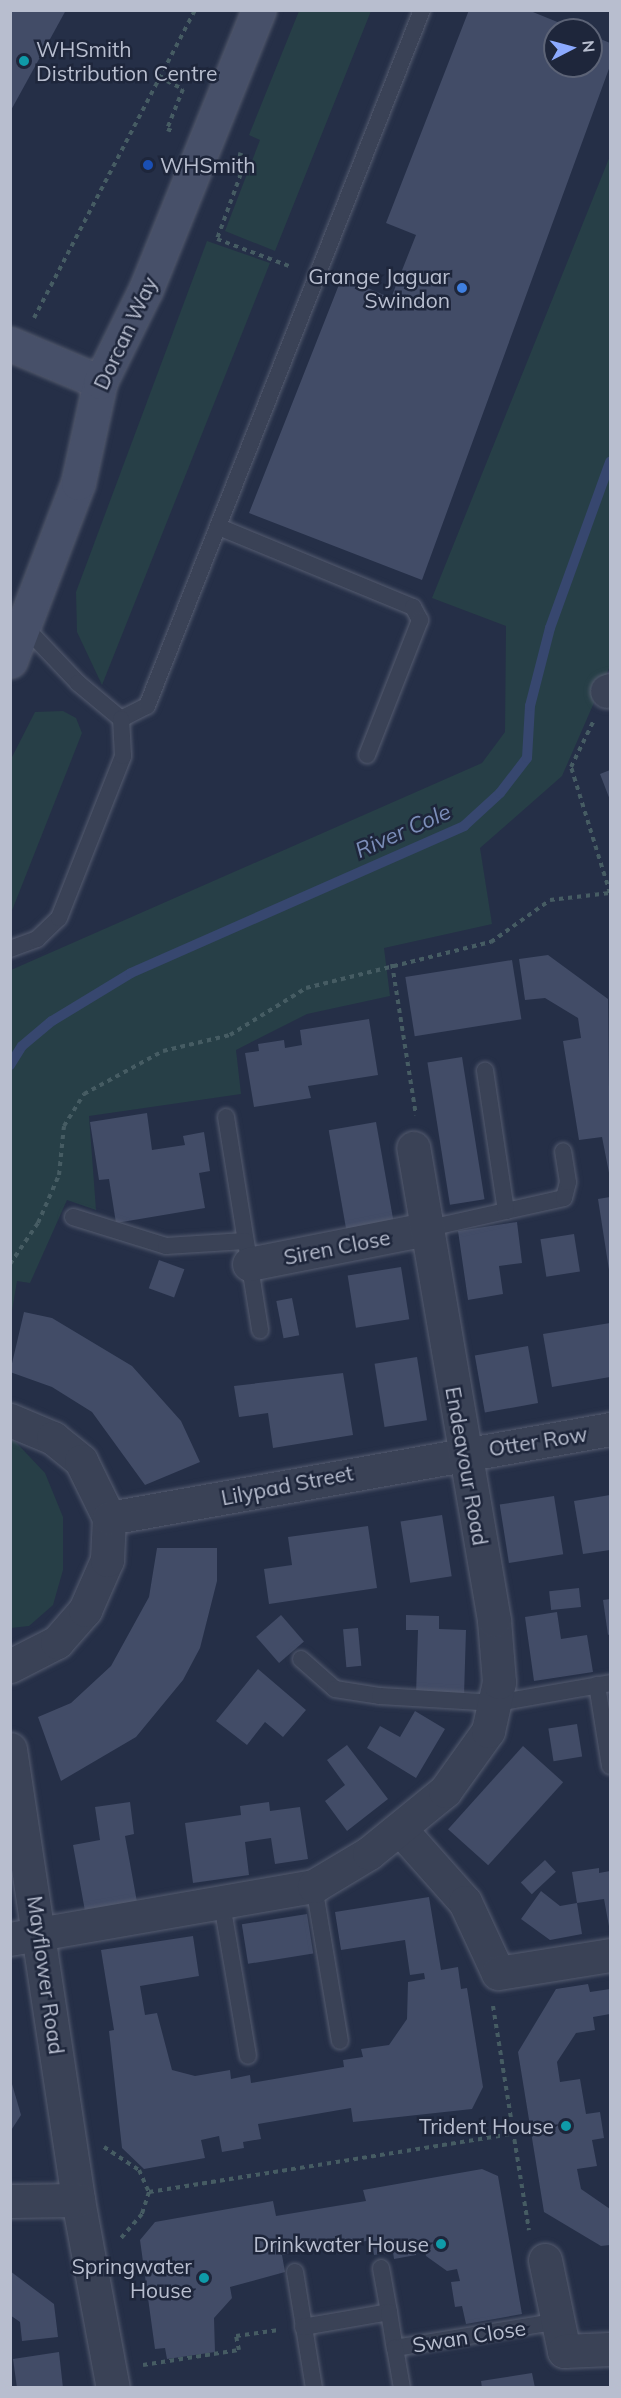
<!DOCTYPE html>
<html>
<head>
<meta charset="utf-8">
<style>
	body { margin:0 }
	#map { position:relative; width:621px; height:2398px; overflow:hidden; background:#252f47; font-family:Mulish,sans-serif }
	div>[style] { position:absolute }
	[style*='--x'] { left:calc(var(--x)*1px); top:calc(var(--y)*1px); width:calc(var(--w)*1px); rotate:calc(var(--a)*1deg) }
	.green>* { inset:0; background:#273f47 }
	.stream>* { height:10px; margin:-5px; padding:0 5px; transform-origin:5px; border-radius:5px; background:#37476f }
	.building>* { inset:0; background:#424c67; transform-origin:0 0 }
	.path>* { height:4px; margin-top:-2px; transform-origin:0; background:repeating-linear-gradient(90deg,#465c63 0 4.5px,transparent 0 9px) }
	.roads { filter:drop-shadow(0 0 2px #555c70) drop-shadow(0 0 2px #555c70) }
	.lane>* { height:16px; margin:-8px; padding:0 8px; transform-origin:8px; border-radius:8px; background:#3a4256 }
	.street>* { height:33px; margin:-16.5px; padding:0 16.5px; transform-origin:16.5px; border-radius:16.5px; background:#3a4256 }
	.secondary>* { height:33px; margin:-16.5px; padding:0 16.5px; transform-origin:16.5px; border-radius:16.5px; background:#475069 }
	.dots>* { width:16px; height:16px; translate:-50% -50%; box-sizing:border-box; border:3px solid #1e263b; border-radius:50% }
	span { translate:-50% -50%; white-space:nowrap; text-align:center; line-height:1.15; -webkit-text-stroke:5px #1e263b; paint-order:stroke }
	.poi-label { font-size:21px; color:#b8becf }
	.left { translate:0 -50%; text-align:left }
	.right { translate:-100% -50%; text-align:right }
	.street-label { font-size:21px; color:#b8becf }
	.water-label { font-size:22px; color:#7c8eb9; font-style:italic }
	.frame { position:absolute; inset:0; border:12px solid #b8becf; pointer-events:none }
	.north { position:absolute; left:543px; top:18px; width:60px; height:60px; box-sizing:border-box; background:#1e263b; border:2px solid #5c6376; border-radius:50%; rotate:84deg; font-size:16px; font-weight:700; line-height:24px; text-align:center; color:#b8becf }
	.north::after { content:''; display:block; margin:auto; width:21px; height:27px; background:#8caaff; clip-path:polygon(50% 0,100% 100%,50% 72%,0 100%) }
</style>
</head>
<body>
<div id="map">
	<div class="green">
		<div style="clip-path:polygon(299px 11px,371px 11px,275px 251px,225px 231px,260px 140px,249px 135px)"></div>
		<div style="clip-path:polygon(610px 156px,610px 666px,562px 776px,480px 848px,492px 924px,384px 948px,390px 996px,307px 1014px,236px 1050px,241px 1094px,89px 1116px,96px 1210px,67px 1200px,30px 1283px,17px 1281px,11px 1317px,11px 970px,482px 763px,505px 732px,506px 626px,432px 598px)"></div>
		<div style="clip-path:polygon(207px 241px,270px 263px,102px 685px,77px 632px,76px 592px)"></div>
		<div style="clip-path:polygon(63px 711px,76px 718px,82px 733px,11px 913px,11px 759px,35px 712px)"></div>
		<div style="clip-path:polygon(10px 1436px,45px 1473px,63px 1517px,63px 1570px,53px 1605px,29px 1626px,11px 1628px)"></div>
	</div>
	<div class="stream">
		<div style="--x:10;--y:1065;--w:22;--a:-58"></div>
		<div style="--x:22;--y:1046;--w:39;--a:-40"></div>
		<div style="--x:52;--y:1021;--w:92;--a:-31.3"></div>
		<div style="--x:131;--y:973;--w:364;--a:-23.8"></div>
		<div style="--x:464;--y:826;--w:49;--a:-42.5"></div>
		<div style="--x:500;--y:793;--w:44;--a:-52.4"></div>
		<div style="--x:527;--y:758;--w:52;--a:-86.7"></div>
		<div style="--x:530;--y:706;--w:81;--a:-75.6"></div>
		<div style="--x:550;--y:628;--w:177;--a:-70.1"></div>
	</div>
	<div class="building">
		<div style="clip-path:polygon(10px 10px,66px 10px,10px 112px)"></div>
		<div style="clip-path:polygon(469px 10px,528px 10px,577px 30px,555px 30px,555px 66px,591px 66px,591px 35px,610px 43px,610px 66px,422px 580px,249px 513px,342px 277px,391px 298px,416px 235px,386px 223px)"></div>
		<div style="clip-path:polygon(610px 770px,610px 800px,600px 774px)"></div>
		<div style="clip-path:polygon(548px 955px,608px 999px,610px 1178px,602px 1137px,579px 1140px,563px 1041px,581px 1038px,578px 1018px,545px 998px,525px 1000px,519px 959px)"></div>
		<div style="left:512px;top:960px;width:60px;height:108px;rotate:81deg"></div>
		<div style="clip-path:polygon(369px 1019px,378px 1075px,308px 1086px,311px 1098px,254px 1107px,245px 1053px,259px 1051px,258px 1044px,284px 1040px,285px 1048px,302px 1045px,300px 1030px)"></div>
		<div style="left:462px;top:1057px;width:144px;height:35px;rotate:81deg"></div>
		<div style="clip-path:polygon(147px 1113px,152px 1150px,185px 1145px,183px 1136px,204px 1132px,210px 1171px,199px 1173px,205px 1208px,116px 1223px,109px 1179px,99px 1180px,90px 1122px)"></div>
		<div style="left:376px;top:1122px;width:101px;height:48px;rotate:80deg"></div>
		<div style="clip-path:polygon(610px 1197px,610px 1270px,609px 1270px,598px 1199px)"></div>
		<div style="clip-path:polygon(517px 1222px,522px 1263px,499px 1266px,503px 1294px,468px 1300px,458px 1231px)"></div>
		<div style="left:574px;top:1234px;width:38px;height:34px;rotate:81deg"></div>
		<div style="left:159px;top:1260px;width:27px;height:30px;rotate:20deg"></div>
		<div style="left:401px;top:1267px;width:53px;height:54px;rotate:81deg"></div>
		<div style="left:292px;top:1298px;width:38px;height:16px;rotate:79deg"></div>
		<div style="clip-path:polygon(24px 1312px,52px 1318px,132px 1366px,181px 1421px,200px 1462px,145px 1485px,92px 1412px,52px 1387px,10px 1372px)"></div>
		<div style="clip-path:polygon(610px 1323px,610px 1377px,552px 1387px,543px 1334px)"></div>
		<div style="left:528px;top:1346px;width:58px;height:54px;rotate:80deg"></div>
		<div style="left:417px;top:1357px;width:64px;height:43px;rotate:81deg"></div>
		<div style="clip-path:polygon(343px 1373px,353px 1435px,273px 1448px,268px 1413px,239px 1417px,234px 1386px)"></div>
		<div style="clip-path:polygon(610px 1495px,610px 1550px,583px 1554px,574px 1501px)"></div>
		<div style="left:554px;top:1496px;width:59px;height:55px;rotate:81deg"></div>
		<div style="left:442px;top:1515px;width:62px;height:42px;rotate:81deg"></div>
		<div style="clip-path:polygon(368px 1526px,377px 1588px,269px 1604px,264px 1569px,292px 1565px,288px 1537px)"></div>
		<div style="clip-path:polygon(157px 1548px,217px 1548px,217px 1581px,200px 1648px,183px 1680px,136px 1737px,61px 1781px,38px 1717px,71px 1703px,111px 1666px,149px 1597px)"></div>
		<div style="left:579px;top:1588px;width:19px;height:30px;rotate:84deg"></div>
		<div style="clip-path:polygon(610px 1599px,610px 1634px,608px 1635px,603px 1600px)"></div>
		<div style="clip-path:polygon(557px 1612px,561px 1639px,587px 1635px,593px 1672px,534px 1681px,525px 1617px)"></div>
		<div style="left:281px;top:1615px;width:35px;height:33px;rotate:49deg"></div>
		<div style="clip-path:polygon(406px 1615px,439px 1616px,439px 1629px,466px 1630px,464px 1696px,416px 1695px,418px 1630px,406px 1630px)"></div>
		<div style="left:358px;top:1628px;width:38px;height:15px;rotate:85deg"></div>
		<div style="clip-path:polygon(258px 1669px,306px 1710px,283px 1737px,265px 1722px,247px 1745px,216px 1721px)"></div>
		<div style="clip-path:polygon(415px 1711px,445px 1729px,416px 1778px,367px 1748px,380px 1726px,400px 1737px)"></div>
		<div style="left:577px;top:1724px;width:33px;height:29px;rotate:81deg"></div>
		<div style="clip-path:polygon(347px 1745px,388px 1799px,347px 1831px,325px 1801px,345px 1785px,327px 1760px)"></div>
		<div style="left:523px;top:1746px;width:54px;height:112px;rotate:42deg"></div>
		<div style="clip-path:polygon(130px 1802px,134px 1834px,125px 1836px,137px 1902px,85px 1911px,73px 1845px,100px 1840px,95px 1807px)"></div>
		<div style="clip-path:polygon(269px 1802px,270px 1811px,300px 1807px,308px 1859px,275px 1864px,271px 1838px,245px 1842px,249px 1875px,193px 1883px,185px 1823px,241px 1815px,240px 1806px)"></div>
		<div style="left:545px;top:1860px;width:16px;height:33px;rotate:47deg"></div>
		<div style="clip-path:polygon(599px 1868px,599px 1873px,610px 1871px,610px 1932px,604px 1899px,577px 1903px,582px 1934px,550px 1940px,521px 1919px,541px 1891px,560px 1906px,577px 1903px,572px 1872px)"></div>
		<div style="clip-path:polygon(429px 1897px,441px 1970px,458px 1967px,461px 1989px,467px 1988px,483px 2087px,472px 2109px,353px 2122px,351px 2108px,258px 2124px,261px 2139px,243px 2142px,244px 2148px,222px 2152px,219px 2136px,201px 2140px,205px 2158px,144px 2169px,122px 2148px,109px 2031px,114px 2030px,101px 1950px,193px 1936px,199px 1976px,140px 1986px,145px 2015px,157px 2013px,172px 2070px,195px 2076px,230px 2070px,231px 2079px,250px 2075px,251px 2083px,344px 2067px,343px 2060px,363px 2057px,361px 2049px,389px 2045px,407px 2019px,408px 1982px,425px 1979px,424px 1973px,410px 1975px,405px 1940px,341px 1950px,335px 1912px)"></div>
		<div style="left:307px;top:1914px;width:40px;height:66px;rotate:81deg"></div>
		<div style="clip-path:polygon(588px 1984px,590px 1992px,610px 1989px,610px 2014px,593px 2017px,595px 2030px,576px 2033px,557px 2062px,560px 2082px,580px 2079px,586px 2114px,600px 2112px,604px 2138px,592px 2140px,597px 2166px,577px 2169px,581px 2189px,610px 2209px,610px 2245px,601px 2246px,544px 2212px,518px 2052px,556px 1989px)"></div>
		<div style="clip-path:polygon(10px 2077px,21px 2115px,10px 2132px)"></div>
		<div style="clip-path:polygon(482px 2169px,498px 2176px,522px 2314px,466px 2324px,462px 2306px,455px 2307px,451px 2282px,460px 2281px,457px 2269px,447px 2271px,426px 2256px,424px 2247px,415px 2249px,416px 2255px,394px 2259px,393px 2252px,374px 2255px,372px 2240px,282px 2255px,285px 2272px,230px 2287px,232px 2298px,214px 2318px,215px 2352px,167px 2359px,165px 2348px,155px 2349px,140px 2240px,155px 2222px,273px 2201px,276px 2216px,366px 2201px,363px 2190px)"></div>
		<div style="clip-path:polygon(10px 2271px,54px 2304px,58px 2337px,22px 2341px,20px 2322px,10px 2315px)"></div>
		<div style="clip-path:polygon(59px 2352px,63px 2388px,17px 2388px,13px 2359px)"></div>
		<div style="clip-path:polygon(532px 2373px,535px 2388px,482px 2388px,481px 2381px)"></div>
	</div>
	<div class="path">
		<div style="--x:159;--y:77;--w:27;--a:27"></div>
		<div style="--x:183;--y:89;--w:43;--a:111.8"></div>
		<div style="--x:167;--y:129;--w:5;--a:22"></div>
		<div style="--x:238;--y:154;--w:9;--a:18"></div>
		<div style="--x:247;--y:157;--w:87;--a:110.1"></div>
		<div style="--x:217;--y:239;--w:80;--a:20.5"></div>
		<div style="--x:34;--y:318;--w:348;--a:-62.4"></div>
		<div style="--x:392;--y:964;--w:153;--a:81"></div>
		<div style="--x:10;--y:1264;--w:50;--a:-55.7"></div>
		<div style="--x:38;--y:1223;--w:52;--a:-66.4"></div>
		<div style="--x:59;--y:1175;--w:49;--a:-84.2"></div>
		<div style="--x:64;--y:1126;--w:38;--a:-58"></div>
		<div style="--x:84;--y:1094;--w:90;--a:-28.6"></div>
		<div style="--x:163;--y:1051;--w:69;--a:-13.4"></div>
		<div style="--x:230;--y:1035;--w:89;--a:-31.7"></div>
		<div style="--x:306;--y:988;--w:191;--a:-14"></div>
		<div style="--x:491;--y:942;--w:72;--a:-35.4"></div>
		<div style="--x:550;--y:900;--w:60;--a:-6.7"></div>
		<div style="--x:610;--y:893;--w:132;--a:-107.2"></div>
		<div style="--x:571;--y:767;--w:50;--a:-63.9"></div>
		<div style="--x:493;--y:2006;--w:227;--a:80.9"></div>
		<div style="--x:104;--y:2147;--w:42;--a:33.3"></div>
		<div style="--x:139;--y:2170;--w:24;--a:66"></div>
		<div style="--x:149;--y:2192;--w:23;--a:108"></div>
		<div style="--x:142;--y:2214;--w:32;--a:131"></div>
		<div style="--x:149;--y:2192;--w:369;--a:-9.1"></div>
		<div style="--x:143;--y:2365;--w:97;--a:-8.9"></div>
		<div style="--x:239;--y:2350;--w:14;--a:-102"></div>
		<div style="--x:236;--y:2336;--w:43;--a:-7.9"></div>
	</div>
	<div class="roads">
		<div class="lane">
			<div style="--x:219;--y:527;--w:210;--a:22.4"></div>
			<div style="--x:413;--y:607;--w:15;--a:62"></div>
			<div style="--x:420;--y:620;--w:145;--a:111.4"></div>
			<div style="--x:24;--y:626;--w:79;--a:46.5"></div>
			<div style="--x:78;--y:683;--w:56;--a:39.9"></div>
			<div style="--x:121;--y:719;--w:29;--a:-27"></div>
			<div style="--x:147;--y:706;--w:748;--a:-68.44"></div>
			<div style="--x:10;--y:949;--w:29;--a:-20"></div>
			<div style="--x:37;--y:939;--w:30;--a:-44"></div>
			<div style="--x:59;--y:918;--w:174;--a:-68.4"></div>
			<div style="--x:123;--y:756;--w:37;--a:-93"></div>
			<div style="--x:226;--y:1117;--w:216;--a:80.9"></div>
			<div style="--x:506;--y:1211;--w:59;--a:-12.6"></div>
			<div style="--x:564;--y:1198;--w:16;--a:-76"></div>
			<div style="--x:568;--y:1182;--w:31;--a:-99"></div>
			<div style="--x:73;--y:1217;--w:97;--a:17.3"></div>
			<div style="--x:166;--y:1246;--w:79;--a:-3.6"></div>
			<div style="--x:425;--y:1229;--w:83;--a:-12.5"></div>
			<div style="--x:506;--y:1211;--w:142;--a:-98.5"></div>
			<div style="--x:301;--y:1659;--w:45;--a:41.4"></div>
			<div style="--x:335;--y:1689;--w:46;--a:8.8"></div>
			<div style="--x:380;--y:1696;--w:117;--a:3.4"></div>
			<div style="--x:497;--y:1703;--w:115;--a:-10"></div>
			<div style="--x:597;--y:1685;--w:82;--a:80.9"></div>
			<div style="--x:314;--y:1886;--w:157;--a:80.5"></div>
			<div style="--x:222;--y:1904;--w:154;--a:80.3"></div>
			<div style="--x:381;--y:2268;--w:45;--a:79.7"></div>
			<div style="--x:295;--y:2272;--w:118;--a:80.7"></div>
			<div style="--x:303;--y:2327;--w:87;--a:-9.9"></div>
			<div style="--x:389;--y:2312;--w:36;--a:81"></div>
			<div style="--x:395;--y:2348;--w:166;--a:-9.3"></div>
			<div style="--x:395;--y:2348;--w:41;--a:80.1"></div>
		</div>
		<div class="street">
			<div style="--x:607;--y:691;--w:3;--a:-18"></div>
			<div style="--x:249;--y:1264;--w:179;--a:-11.2"></div>
			<div style="--x:10;--y:1420;--w:47;--a:22.7"></div>
			<div style="--x:53;--y:1438;--w:36;--a:39"></div>
			<div style="--x:81;--y:1461;--w:64;--a:63.8"></div>
			<div style="--x:10;--y:1666;--w:53;--a:-27.1"></div>
			<div style="--x:57;--y:1642;--w:43;--a:-48.8"></div>
			<div style="--x:85;--y:1610;--w:55;--a:-66.3"></div>
			<div style="--x:107;--y:1560;--w:42;--a:-87.3"></div>
			<div style="--x:109;--y:1518;--w:509;--a:-10.07"></div>
			<div style="--x:10;--y:1749;--w:456;--a:81.4"></div>
			<div style="--x:78;--y:2200;--w:191;--a:79.5"></div>
			<div style="--x:401;--y:1830;--w:96;--a:48.4"></div>
			<div style="--x:465;--y:1902;--w:78;--a:65.1"></div>
			<div style="--x:498;--y:1973;--w:113;--a:-9.1"></div>
			<div style="--x:10;--y:1939;--w:309;--a:-9.9"></div>
			<div style="--x:314;--y:1886;--w:64;--a:-31"></div>
			<div style="--x:369;--y:1853;--w:98;--a:-39.2"></div>
			<div style="--x:445;--y:1791;--w:74;--a:-54.4"></div>
			<div style="--x:488;--y:1731;--w:50;--a:-77.3"></div>
			<div style="--x:499;--y:1682;--w:62;--a:-94.6"></div>
			<div style="--x:494;--y:1620;--w:479;--a:-99.7"></div>
			<div style="--x:10;--y:2201;--w:68;--a:-0.8"></div>
			<div style="--x:545;--y:2260;--w:93;--a:78.2"></div>
			<div style="--x:564;--y:2351;--w:46;--a:-2.5"></div>
		</div>
		<div class="secondary">
			<div style="--x:10;--y:344;--w:98;--a:22.9"></div>
			<div style="--x:10;--y:661;--w:191;--a:-69.1"></div>
			<div style="--x:78;--y:483;--w:103;--a:-77.7"></div>
			<div style="--x:100;--y:382;--w:104;--a:-63.7"></div>
			<div style="--x:146;--y:289;--w:301;--a:-68"></div>
		</div>
	</div>
	<div class="dots">
		<div style="left:24px;top:61px;background:#0f9aa8"></div>
		<div style="left:148px;top:165px;background:#1a4fb4"></div>
		<div style="left:462px;top:288px;background:#3f7fe0"></div>
		<div style="left:566px;top:2126px;background:#0f9aa8"></div>
		<div style="left:441px;top:2244px;background:#0f9aa8"></div>
		<div style="left:204px;top:2278px;background:#0f9aa8"></div>
	</div>
	<div class="poi-label">
		<span class="left" style="left:36px;top:61px">WHSmith<br>Distribution Centre</span>
		<span class="left" style="left:160px;top:165px">WHSmith</span>
		<span class="right" style="left:450px;top:288px">Grange Jaguar<br>Swindon</span>
		<span class="right" style="left:554px;top:2126px">Trident House</span>
		<span class="right" style="left:429px;top:2244px">Drinkwater House</span>
		<span class="right" style="left:192px;top:2278px">Springwater<br>House</span>
	</div>
	<div class="street-label">
		<span style="left:125px;top:333px;rotate:-65deg">Dorcan Way</span>
		<span style="left:337px;top:1247px;rotate:-11deg">Siren Close</span>
		<span style="left:538px;top:1441px;rotate:-9deg">Otter Row</span>
		<span style="left:467px;top:1466px;rotate:80deg">Endeavour Road</span>
		<span style="left:287px;top:1485px;rotate:-11deg">Lilypad Street</span>
		<span style="left:46px;top:1975px;rotate:82deg">Mayflower Road</span>
		<span style="left:469px;top:2336px;rotate:-9deg">Swan Close</span>
	</div>
	<div class="water-label">
		<span style="left:403px;top:831px;rotate:-24deg">River Cole</span>
	</div>
	<div class="frame"></div>
	<div class="north">N</div>
</div>
</body>
</html>
